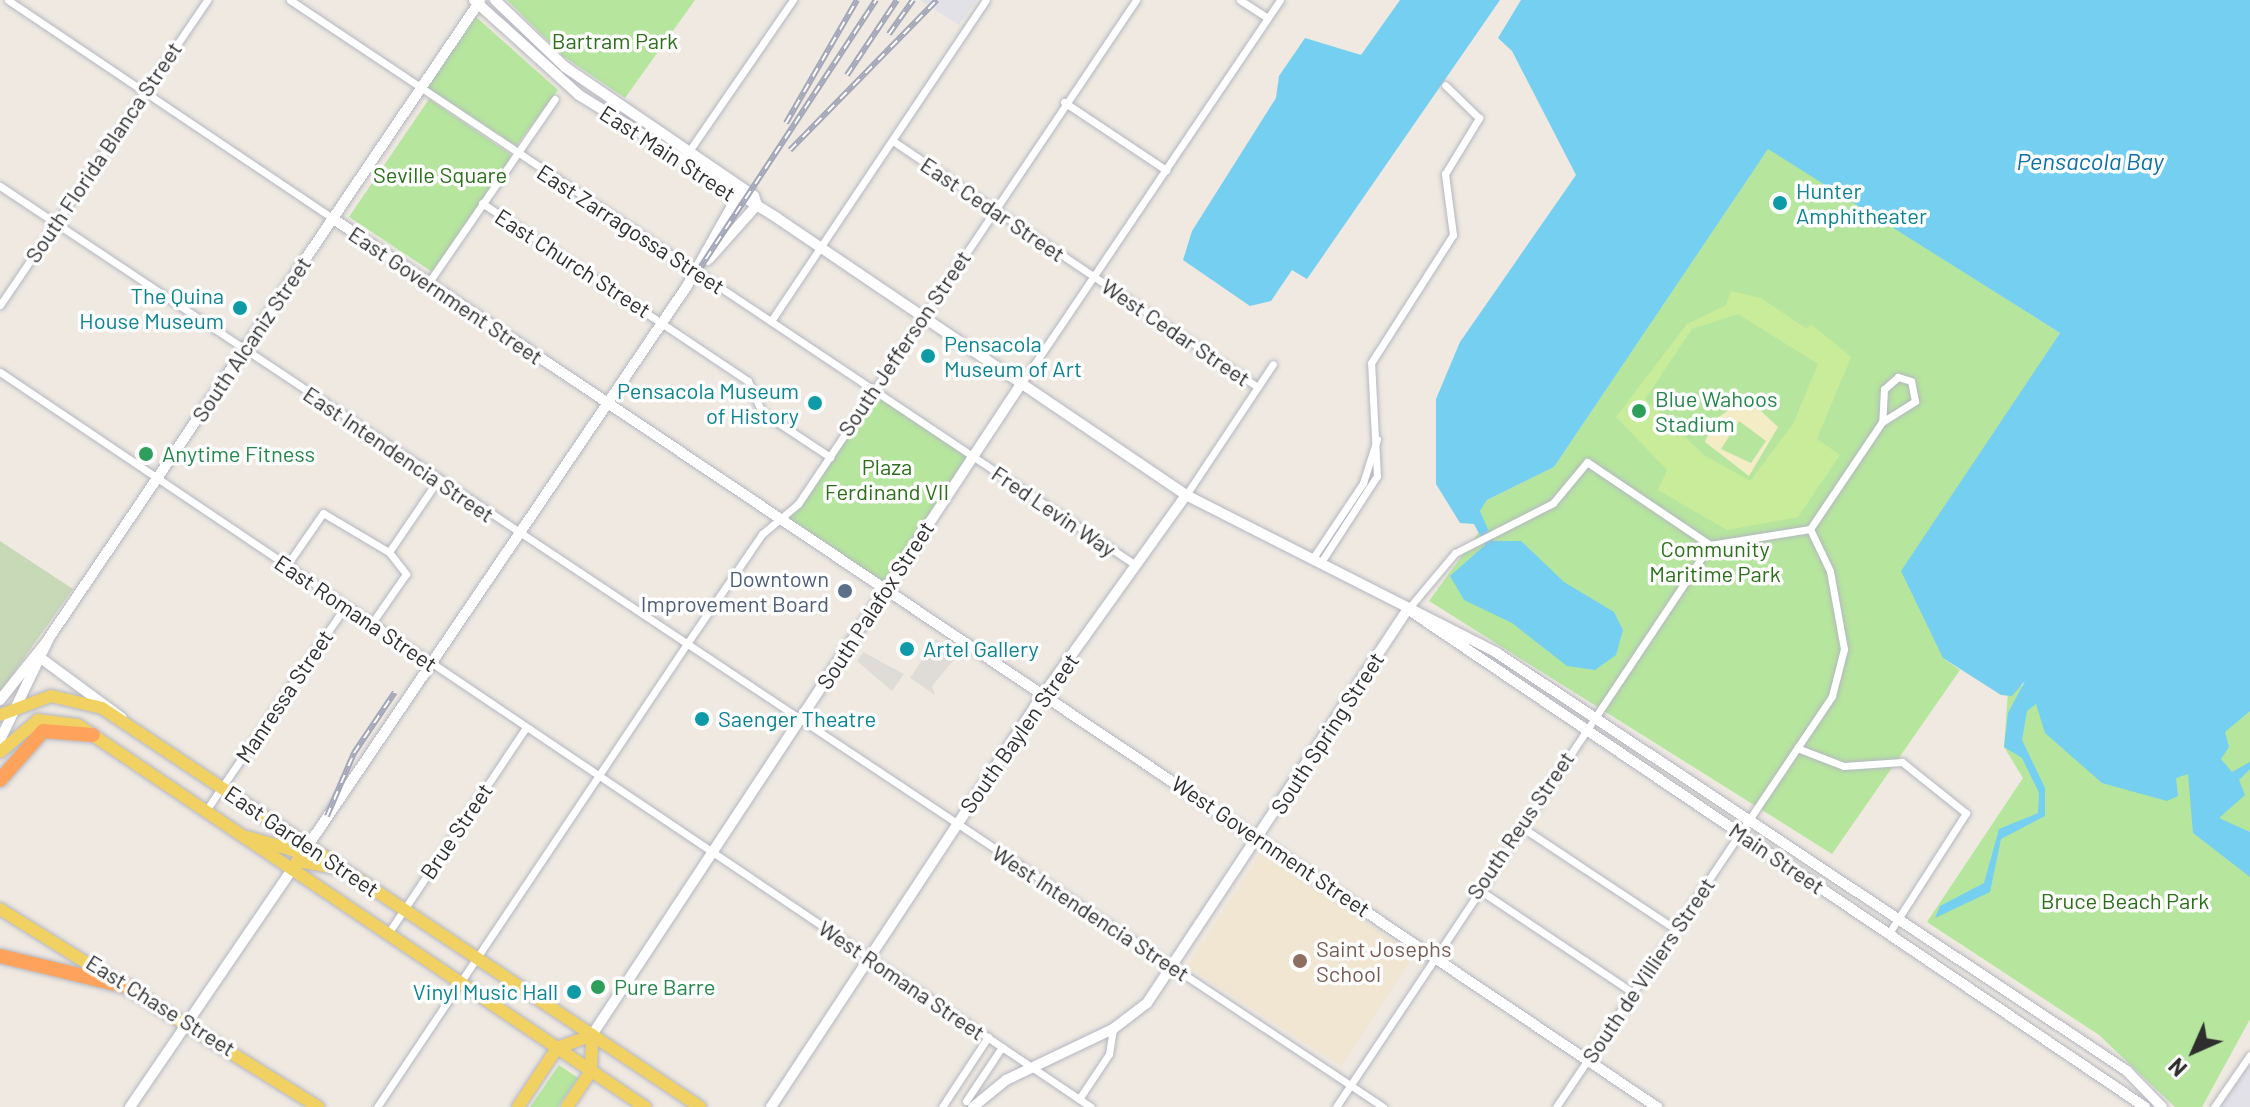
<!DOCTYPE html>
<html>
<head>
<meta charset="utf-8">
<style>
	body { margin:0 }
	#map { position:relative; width:2250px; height:1107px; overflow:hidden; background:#efe9e1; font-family:Barlow,sans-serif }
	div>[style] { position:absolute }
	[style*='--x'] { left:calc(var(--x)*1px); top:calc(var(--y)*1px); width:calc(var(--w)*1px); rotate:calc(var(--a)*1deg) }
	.industrial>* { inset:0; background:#e3e1e8 }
	.education>* { inset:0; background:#f0e6d1; transform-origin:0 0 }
	.green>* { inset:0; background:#b6e59e }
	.sand>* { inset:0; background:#f3ecc5 }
	.cemetery>* { inset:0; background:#c8d9b8 }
	.pitch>* { inset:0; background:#c9ec9a }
	.plaza>* { inset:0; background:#dfdcd8 }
	.water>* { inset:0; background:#75cff0 }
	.roads { filter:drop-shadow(0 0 2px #b4b7c1) drop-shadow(0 0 2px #b4b7c1) }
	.street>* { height:7px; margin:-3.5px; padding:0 3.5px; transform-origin:3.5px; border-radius:3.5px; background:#fff }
	.secondary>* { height:10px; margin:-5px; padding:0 5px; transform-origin:5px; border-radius:5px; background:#fff }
	.primary>* { height:12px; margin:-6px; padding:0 6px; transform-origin:6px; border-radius:6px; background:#f2d163 }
	.highway>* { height:14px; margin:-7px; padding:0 7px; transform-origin:7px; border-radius:7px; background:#ffa35c }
	.rail>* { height:6px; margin-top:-3px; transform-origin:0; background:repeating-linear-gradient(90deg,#fff 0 9px,#a3a6b8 0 18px); box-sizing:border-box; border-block:2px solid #a3a6b8 }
	.dots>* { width:22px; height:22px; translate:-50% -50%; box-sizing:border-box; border:4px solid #fff; border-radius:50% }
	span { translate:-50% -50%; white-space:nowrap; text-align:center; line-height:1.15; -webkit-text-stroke:7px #fff; paint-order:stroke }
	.park-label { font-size:22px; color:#2c6e1b }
	.street-label { font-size:22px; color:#2e2e2e }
	.culture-label { font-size:22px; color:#0d838f }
	.left { translate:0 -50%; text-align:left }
	.right { translate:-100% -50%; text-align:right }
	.leisure-label { font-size:22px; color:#27864d }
	.service-label { font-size:22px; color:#4e5e75 }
	.education-label { font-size:22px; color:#785e54 }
	.water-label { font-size:24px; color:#0d6fa3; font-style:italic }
	.north { position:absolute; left:2154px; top:1011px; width:80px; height:80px; -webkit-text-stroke:6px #fff; paint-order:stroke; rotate:225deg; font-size:22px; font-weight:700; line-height:32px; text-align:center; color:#2e2e2e }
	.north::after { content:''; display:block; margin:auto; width:28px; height:36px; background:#2e2e2e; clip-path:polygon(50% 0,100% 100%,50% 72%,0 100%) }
</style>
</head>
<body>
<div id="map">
	<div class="industrial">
		<div style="clip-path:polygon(920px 0,977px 0,959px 25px)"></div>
		<div style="clip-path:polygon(2250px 1062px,2250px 1107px,2220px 1107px,2235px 1086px)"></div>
	</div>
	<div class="education">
		<div style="left:1260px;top:854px;width:184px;height:134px;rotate:33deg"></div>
	</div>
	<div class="green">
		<div style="clip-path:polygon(507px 0,695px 0,625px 98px,563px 56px)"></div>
		<div style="clip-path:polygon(475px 16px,558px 90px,516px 146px,427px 87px)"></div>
		<div style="clip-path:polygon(429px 99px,510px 154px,512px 164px,437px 275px,349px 217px)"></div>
		<div style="clip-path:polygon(1768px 148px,2060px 333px,2013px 405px,1943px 658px,1960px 670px,1832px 854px,1429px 601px,1485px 524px,1480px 511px,1487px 500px,1554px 467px)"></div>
		<div style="clip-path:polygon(873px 389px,973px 457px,885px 588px,780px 518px,798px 504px)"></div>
		<div style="clip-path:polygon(2250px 675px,2250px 1019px,2202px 1107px,2175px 1107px,2099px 1035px,1927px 922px,2023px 778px,2004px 747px,2009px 678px,2054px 706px)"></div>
		<div style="clip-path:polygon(559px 1065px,578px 1078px,558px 1107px,530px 1107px)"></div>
	</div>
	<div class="sand">
		<div style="clip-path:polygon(evenodd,1732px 408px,1759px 409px,1778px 427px,1749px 476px,1705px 442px,1714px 420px,1732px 408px,1739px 421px,1766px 441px,1751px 463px,1721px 449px,1739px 421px)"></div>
	</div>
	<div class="cemetery">
		<div style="clip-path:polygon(0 541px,73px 589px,0 692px)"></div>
	</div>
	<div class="pitch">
		<div style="clip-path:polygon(evenodd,1731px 291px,1761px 298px,1807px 329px,1811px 324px,1851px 357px,1817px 439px,1840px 455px,1798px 517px,1727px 530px,1658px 490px,1667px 470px,1616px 417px,1687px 324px,1726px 305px,1731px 291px,1738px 314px,1818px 364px,1793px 424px,1750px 481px,1704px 455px,1645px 399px,1692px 329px,1738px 314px)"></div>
	</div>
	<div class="plaza">
		<div style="clip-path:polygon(936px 639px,958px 655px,932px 686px,935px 695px,910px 678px)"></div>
		<div style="clip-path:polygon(863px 652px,904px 674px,892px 691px,857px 661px)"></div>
	</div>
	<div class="water">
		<div style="clip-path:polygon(1400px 0,1500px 0,1307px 279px,1292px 270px,1271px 301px,1250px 306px,1183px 260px,1192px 231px,1276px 98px,1279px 76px,1305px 38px,1361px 55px)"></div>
		<div style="clip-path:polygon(1521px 0,2250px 0,2250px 711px,2225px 732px,2229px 747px,2221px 759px,2232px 772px,2250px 762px,2250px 769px,2239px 780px,2245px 795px,2219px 818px,2250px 832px,2250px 877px,2193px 833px,2188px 774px,2176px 778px,2178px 796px,2167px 801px,2102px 783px,2045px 733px,2036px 704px,2027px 711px,2022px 740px,2045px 788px,2045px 816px,2001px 839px,1990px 892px,1935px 918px,1940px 906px,1984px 883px,1999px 829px,2038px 813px,2039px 793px,2022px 758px,2004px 747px,2008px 713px,2025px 681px,2012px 696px,2001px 695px,1943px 658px,1901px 571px,2060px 333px,1768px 149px,1554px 467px,1487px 500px,1480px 511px,1493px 541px,1521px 541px,1564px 582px,1614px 612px,1623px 630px,1616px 655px,1595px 670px,1567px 666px,1512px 623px,1464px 600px,1450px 576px,1485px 545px,1474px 524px,1460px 523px,1436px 484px,1436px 399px,1460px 342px,1576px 175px,1512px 51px,1498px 38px)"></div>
	</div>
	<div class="roads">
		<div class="street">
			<div style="--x:8;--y:0;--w:391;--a:33.9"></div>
			<div style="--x:290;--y:0;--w:1015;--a:33.75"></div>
			<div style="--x:1240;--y:0;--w:33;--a:33"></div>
			<div style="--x:1064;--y:102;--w:123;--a:33.7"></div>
			<div style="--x:893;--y:141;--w:440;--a:34"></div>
			<div style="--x:687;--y:154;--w:187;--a:-55.5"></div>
			<div style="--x:0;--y:186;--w:1662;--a:33.66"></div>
			<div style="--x:482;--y:203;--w:320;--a:33.8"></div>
			<div style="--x:748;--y:381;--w:34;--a:66"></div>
			<div style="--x:762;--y:412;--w:82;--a:33.5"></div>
			<div style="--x:429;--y:282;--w:222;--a:-55.5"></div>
			<div style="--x:0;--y:305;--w:369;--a:-55.8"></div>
			<div style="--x:771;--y:321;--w:386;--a:-56.2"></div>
			<div style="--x:0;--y:372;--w:1315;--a:33.97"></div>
			<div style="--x:1021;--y:384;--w:463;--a:-56"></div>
			<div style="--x:1186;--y:495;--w:157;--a:-56.4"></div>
			<div style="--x:1810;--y:529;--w:129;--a:-56.1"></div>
			<div style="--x:1882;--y:422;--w:39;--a:-32"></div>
			<div style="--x:1915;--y:401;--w:20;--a:-101"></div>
			<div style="--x:1911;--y:381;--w:14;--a:-163"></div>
			<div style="--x:1898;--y:377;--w:18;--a:139"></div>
			<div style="--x:1884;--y:389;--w:33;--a:93"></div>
			<div style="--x:389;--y:552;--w:87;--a:-55.8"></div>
			<div style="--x:1315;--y:555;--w:87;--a:-56.3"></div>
			<div style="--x:1363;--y:483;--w:46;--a:-72.3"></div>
			<div style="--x:1323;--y:559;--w:99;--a:-57"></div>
			<div style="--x:1377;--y:476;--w:113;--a:-93"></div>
			<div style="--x:1371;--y:363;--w:152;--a:-57.4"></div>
			<div style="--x:1453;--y:235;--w:62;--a:-97.5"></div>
			<div style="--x:1445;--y:174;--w:66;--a:-58.7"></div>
			<div style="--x:1479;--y:118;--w:47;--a:-135.9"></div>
			<div style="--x:287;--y:565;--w:63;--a:-55.3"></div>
			<div style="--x:323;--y:513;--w:77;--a:30.6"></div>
			<div style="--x:389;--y:552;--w:28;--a:52"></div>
			<div style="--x:406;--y:574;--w:60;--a:124.8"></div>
			<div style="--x:1408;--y:609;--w:73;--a:-50"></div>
			<div style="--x:1455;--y:553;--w:110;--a:-27"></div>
			<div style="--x:1553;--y:503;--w:53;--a:-50.3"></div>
			<div style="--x:1587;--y:462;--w:148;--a:34"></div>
			<div style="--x:1710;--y:545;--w:101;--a:-9.1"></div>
			<div style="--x:1797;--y:748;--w:50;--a:21"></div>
			<div style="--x:1844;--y:766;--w:58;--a:-3.9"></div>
			<div style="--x:1902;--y:762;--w:82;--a:38.6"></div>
			<div style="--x:1966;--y:813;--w:143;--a:122.7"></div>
			<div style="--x:205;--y:812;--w:250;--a:-55.7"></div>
			<div style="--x:1520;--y:826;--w:186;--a:33.6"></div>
			<div style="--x:1478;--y:889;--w:185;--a:33.8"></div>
			<div style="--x:387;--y:935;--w:250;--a:-56.2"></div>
			<div style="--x:1079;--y:1099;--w:54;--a:-56.3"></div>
			<div style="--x:1109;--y:1054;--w:25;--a:-81"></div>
			<div style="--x:966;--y:1101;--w:65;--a:-56.3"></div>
			<div style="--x:377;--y:1107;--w:556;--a:-56.22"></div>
			<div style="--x:686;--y:645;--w:135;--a:-55.6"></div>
			<div style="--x:762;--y:534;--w:47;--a:-39.8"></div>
			<div style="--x:798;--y:504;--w:607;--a:-56.15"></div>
			<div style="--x:942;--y:1107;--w:84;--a:-56.7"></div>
			<div style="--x:1336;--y:1107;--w:675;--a:-56.36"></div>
			<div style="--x:1556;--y:1107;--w:495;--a:-56.1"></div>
			<div style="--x:1832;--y:696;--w:49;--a:-75.7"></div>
			<div style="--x:1844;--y:649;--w:79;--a:-100.2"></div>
			<div style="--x:1830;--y:571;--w:47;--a:-115.5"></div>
			<div style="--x:2214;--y:1107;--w:63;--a:-55.3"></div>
		</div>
		<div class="secondary">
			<div style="--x:474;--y:0;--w:142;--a:42.1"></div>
			<div style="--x:579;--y:95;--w:233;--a:31.8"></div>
			<div style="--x:777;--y:218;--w:494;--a:34.1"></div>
			<div style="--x:1186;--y:495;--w:349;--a:26.9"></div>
			<div style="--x:1497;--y:653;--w:756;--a:33.56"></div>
			<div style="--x:2127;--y:1071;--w:50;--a:45.8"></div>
			<div style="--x:495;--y:0;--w:97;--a:43.7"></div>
			<div style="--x:565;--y:67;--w:229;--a:34.3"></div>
			<div style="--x:754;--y:196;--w:9;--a:72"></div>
			<div style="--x:332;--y:218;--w:1596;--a:33.86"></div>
			<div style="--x:708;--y:260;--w:74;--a:-48.3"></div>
			<div style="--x:1409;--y:610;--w:888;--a:34.03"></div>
			<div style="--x:42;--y:659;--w:99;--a:36.4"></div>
			<div style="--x:0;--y:700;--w:77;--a:-51.3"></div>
			<div style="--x:0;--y:740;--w:113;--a:-64.3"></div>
			<div style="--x:49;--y:638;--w:769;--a:-55.92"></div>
			<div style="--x:305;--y:850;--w:681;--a:-55.89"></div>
			<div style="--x:687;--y:286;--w:112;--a:-60.7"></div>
			<div style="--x:592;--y:1035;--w:780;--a:-56.62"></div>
			<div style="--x:130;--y:1107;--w:294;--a:-55.7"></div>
			<div style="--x:771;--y:1107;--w:480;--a:-56.6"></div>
			<div style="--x:1035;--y:706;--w:259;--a:-54.4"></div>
			<div style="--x:973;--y:1107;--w:43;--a:-39.3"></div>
			<div style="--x:1006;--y:1080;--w:119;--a:-25.5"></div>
			<div style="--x:1113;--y:1029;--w:43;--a:-37.4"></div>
			<div style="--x:1147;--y:1003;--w:473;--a:-56.5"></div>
		</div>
		<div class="primary">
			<div style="--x:0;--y:715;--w:54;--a:-20.4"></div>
			<div style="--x:51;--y:696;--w:52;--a:13.2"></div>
			<div style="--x:102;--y:708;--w:719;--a:33.71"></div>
			<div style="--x:0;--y:752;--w:50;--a:-40.1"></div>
			<div style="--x:38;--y:720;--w:40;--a:7.1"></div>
			<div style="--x:78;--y:725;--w:684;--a:33.97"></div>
			<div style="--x:247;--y:837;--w:58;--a:15.9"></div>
			<div style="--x:297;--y:861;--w:40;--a:10"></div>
			<div style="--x:0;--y:909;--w:375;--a:31.9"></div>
			<div style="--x:518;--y:1107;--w:71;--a:-56.5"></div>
			<div style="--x:557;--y:1048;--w:37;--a:-20"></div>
			<div style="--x:567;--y:1107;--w:43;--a:-56.3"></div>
			<div style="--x:591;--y:1071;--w:36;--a:-88"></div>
		</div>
		<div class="highway">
			<div style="--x:0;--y:780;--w:65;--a:-48.7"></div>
			<div style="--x:43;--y:731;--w:50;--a:4.6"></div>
			<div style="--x:0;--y:956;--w:136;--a:13.6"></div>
		</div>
	</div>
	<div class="rail">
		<div style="--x:889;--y:34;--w:42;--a:-54.8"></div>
		<div style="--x:847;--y:75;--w:90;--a:-56.3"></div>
		<div style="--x:786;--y:123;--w:142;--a:-60"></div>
		<div style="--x:790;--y:150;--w:210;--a:-45.6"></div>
		<div style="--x:696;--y:274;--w:328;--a:-56.7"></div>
		<div style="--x:327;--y:816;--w:69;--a:-66.8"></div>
		<div style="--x:354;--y:753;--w:73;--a:-56.1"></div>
	</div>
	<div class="dots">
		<div style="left:1780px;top:203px;background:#0f9aa8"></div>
		<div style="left:240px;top:308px;background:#0f9aa8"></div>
		<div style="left:928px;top:356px;background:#0f9aa8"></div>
		<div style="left:815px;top:403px;background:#0f9aa8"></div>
		<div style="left:1639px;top:411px;background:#2e9e5b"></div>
		<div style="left:146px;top:454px;background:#2e9e5b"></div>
		<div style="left:845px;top:591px;background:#5c6f8a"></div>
		<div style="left:907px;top:649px;background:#0f9aa8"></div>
		<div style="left:702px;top:719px;background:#0f9aa8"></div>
		<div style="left:1300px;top:961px;background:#8d6e63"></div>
		<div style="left:598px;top:987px;background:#2e9e5b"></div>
		<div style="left:574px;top:992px;background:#0f9aa8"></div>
	</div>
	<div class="park-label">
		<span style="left:615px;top:41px">Bartram Park</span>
		<span style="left:440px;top:175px">Seville Square</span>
		<span style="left:887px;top:479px">Plaza<br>Ferdinand VII</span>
		<span style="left:1715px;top:561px">Community<br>Maritime Park</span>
		<span style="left:2125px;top:901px">Bruce Beach Park</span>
	</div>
	<div class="street-label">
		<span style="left:103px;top:152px;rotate:-56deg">South Florida Blanca Street</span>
		<span style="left:668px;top:153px;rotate:33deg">East Main Street</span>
		<span style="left:993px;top:209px;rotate:34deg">East Cedar Street</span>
		<span style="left:631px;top:229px;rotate:33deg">East Zarragossa Street</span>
		<span style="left:573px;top:263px;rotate:33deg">East Church Street</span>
		<span style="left:446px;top:295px;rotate:34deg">East Government Street</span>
		<span style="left:1176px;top:332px;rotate:34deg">West Cedar Street</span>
		<span style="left:251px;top:339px;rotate:-56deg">South Alcaniz Street</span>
		<span style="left:904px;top:343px;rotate:-56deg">South Jefferson Street</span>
		<span style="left:399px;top:454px;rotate:34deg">East Intendencia Street</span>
		<span style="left:1054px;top:511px;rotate:34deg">Fred Levin Way</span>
		<span style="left:875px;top:605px;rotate:-57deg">South Palafox Street</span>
		<span style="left:356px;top:613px;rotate:34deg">East Romana Street</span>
		<span style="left:284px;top:696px;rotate:-56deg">Manressa Street</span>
		<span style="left:1019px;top:733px;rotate:-55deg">South Baylen Street</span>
		<span style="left:1327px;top:733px;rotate:-57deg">South Spring Street</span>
		<span style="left:1520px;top:825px;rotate:-56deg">South Reus Street</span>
		<span style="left:456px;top:831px;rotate:-56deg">Brue Street</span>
		<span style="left:302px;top:841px;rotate:34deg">East Garden Street</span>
		<span style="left:1271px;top:846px;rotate:34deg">West Government Street</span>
		<span style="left:1777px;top:858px;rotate:34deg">Main Street</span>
		<span style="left:1091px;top:913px;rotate:33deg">West Intendencia Street</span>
		<span style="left:1648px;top:970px;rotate:-56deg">South de Villiers Street</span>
		<span style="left:902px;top:980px;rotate:34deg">West Romana Street</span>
		<span style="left:161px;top:1005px;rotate:32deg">East Chase Street</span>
	</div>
	<div class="culture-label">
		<span class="left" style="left:1796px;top:203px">Hunter<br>Amphitheater</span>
		<span class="right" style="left:224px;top:308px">The Quina<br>House Museum</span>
		<span class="left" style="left:944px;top:356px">Pensacola<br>Museum of Art</span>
		<span class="right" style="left:799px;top:403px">Pensacola Museum<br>of History</span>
		<span class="left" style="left:923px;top:649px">Artel Gallery</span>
		<span class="left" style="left:718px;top:719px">Saenger Theatre</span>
		<span class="right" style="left:558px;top:992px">Vinyl Music Hall</span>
	</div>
	<div class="leisure-label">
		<span class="left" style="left:1655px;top:411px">Blue Wahoos<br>Stadium</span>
		<span class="left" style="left:162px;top:454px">Anytime Fitness</span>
		<span class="left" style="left:614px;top:987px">Pure Barre</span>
	</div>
	<div class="service-label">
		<span class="right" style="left:829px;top:591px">Downtown<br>Improvement Board</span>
	</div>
	<div class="education-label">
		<span class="left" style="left:1316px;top:961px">Saint Josephs<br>School</span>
	</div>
	<div class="water-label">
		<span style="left:2090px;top:161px">Pensacola Bay</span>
	</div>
	<div class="north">N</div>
</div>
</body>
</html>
